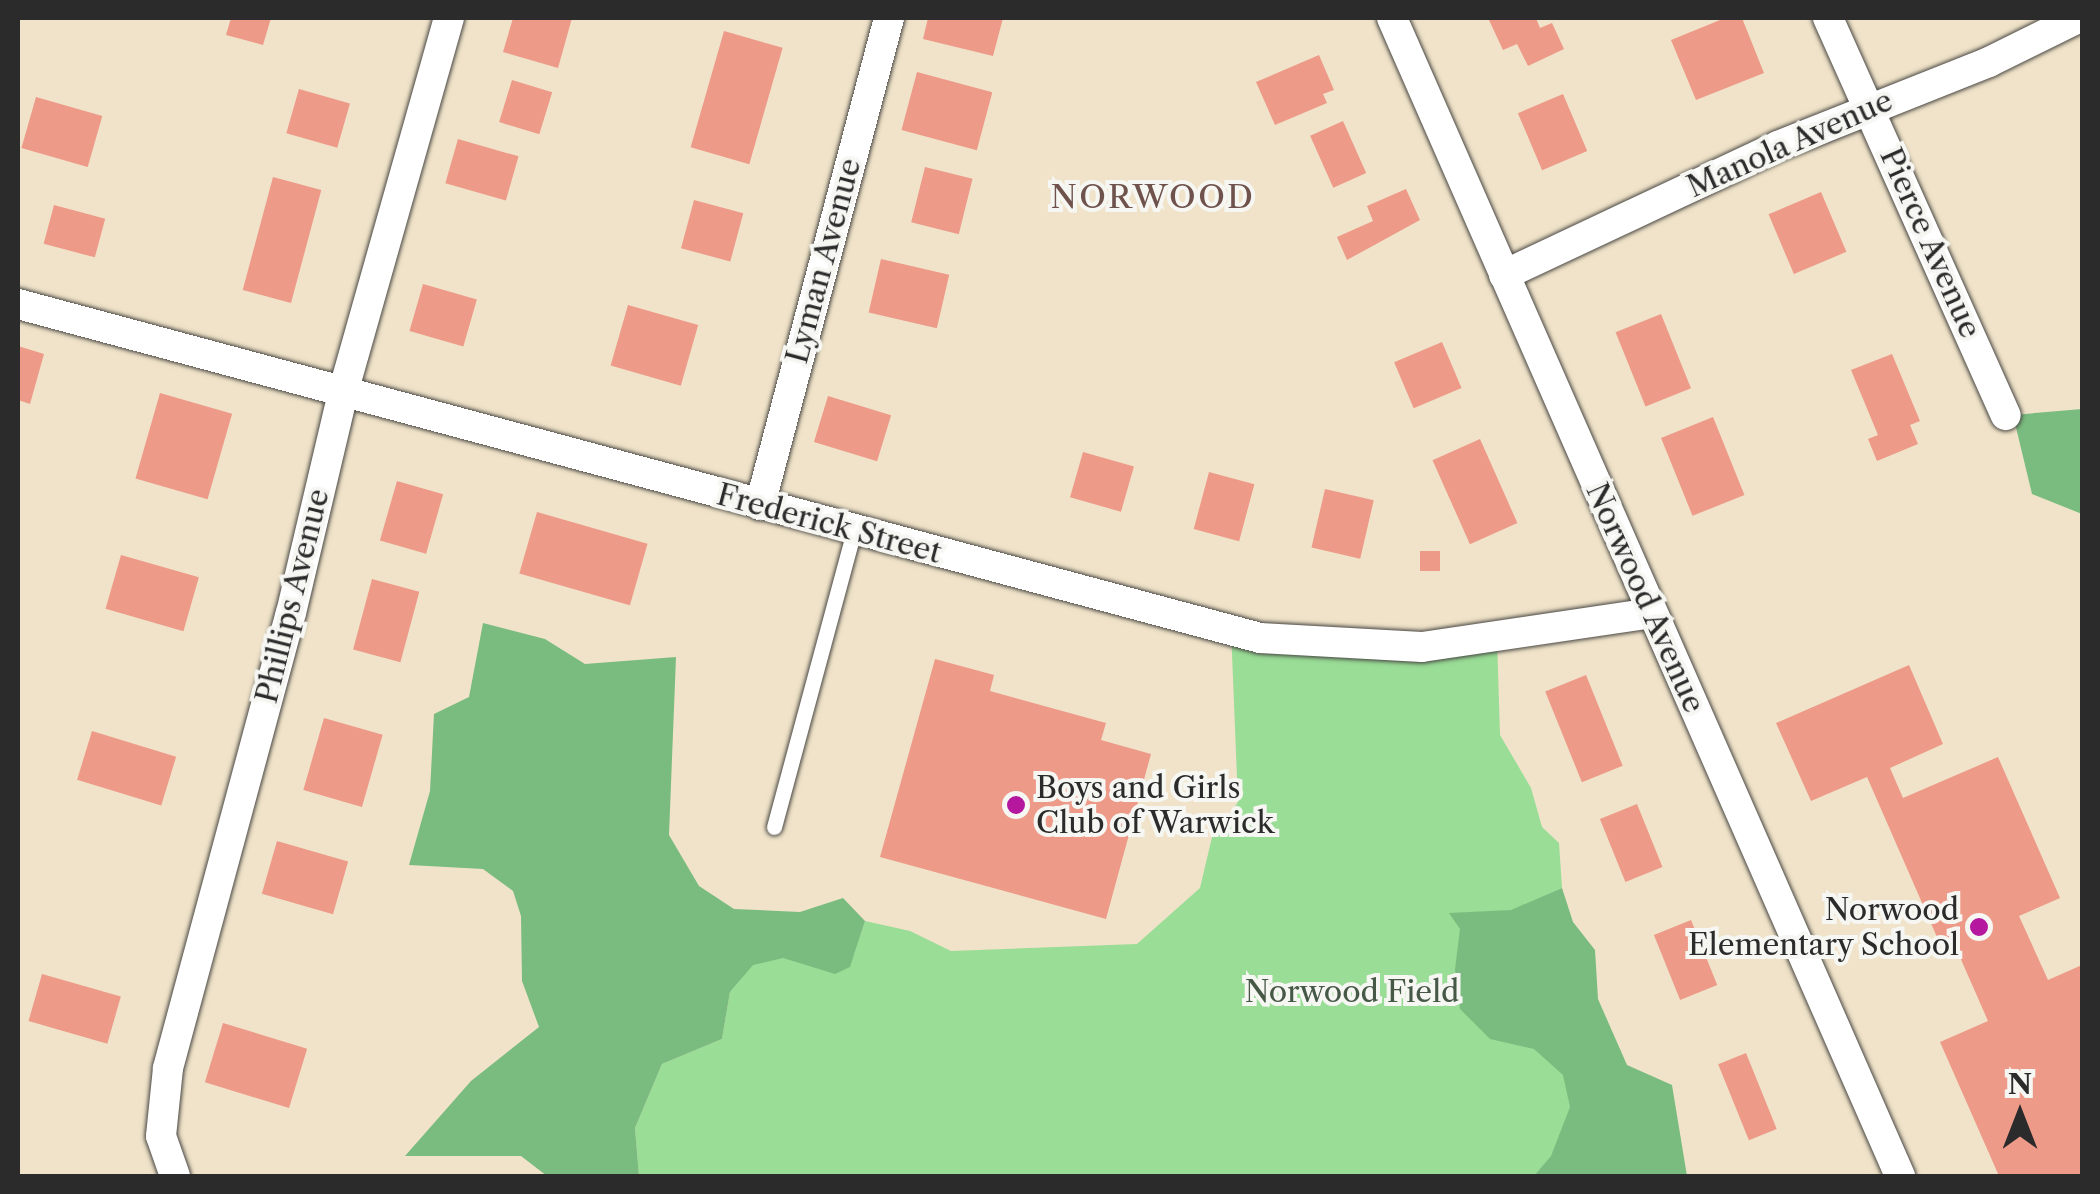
<!DOCTYPE html>
<html>
<head>
<meta charset="utf-8">
<style>
	body { margin:0 }
	#map { position:relative; width:2100px; height:1194px; overflow:hidden; background:#f0e3c9; font-family:"Libre Caslon Text",serif }
	div>[style] { position:absolute }
	[style*='--x'] { left:calc(var(--x)*1px); top:calc(var(--y)*1px); width:calc(var(--w)*1px); rotate:calc(var(--a)*1deg) }
	.green>* { inset:0; background:#99dd96 }
	.forest>* { inset:0; background:#7abc7f }
	.building>* { inset:0; background:#ed9a89; transform-origin:0 0 }
	.roads { filter:drop-shadow(0 0 2px #494743) drop-shadow(0 0 2px #494743) }
	.service>* { height:15px; margin:-7.5px; padding:0 7.5px; transform-origin:7.5px; border-radius:7.5px; background:#fff }
	.minor>* { height:30px; margin:-15px; padding:0 15px; transform-origin:15px; border-radius:15px; background:#fff }
	.dots>* { width:28px; height:28px; translate:-50% -50%; box-sizing:border-box; border:5px solid #f6f6f2; border-radius:50% }
	span { translate:-50% -50%; white-space:nowrap; text-align:center; line-height:1.15; -webkit-text-stroke:8px #f6f6f2; paint-order:stroke }
	.street-label { font-size:30px; color:#2b2b2b }
	.poi-label { font-size:30px; color:#2b2b2b }
	.left { translate:0 -50%; text-align:left }
	.right { translate:-100% -50%; text-align:right }
	.park-label { font-size:30px; color:#465846 }
	.neighbourhood-label { font-size:32px; color:#6f524c; letter-spacing:2.5px }
	.frame { position:absolute; inset:0; border:20px solid #2b2b2b; pointer-events:none }
	.north { position:absolute; left:1970px; top:1064px; width:100px; height:100px; -webkit-text-stroke:8px #f6f6f2; paint-order:stroke; rotate:0deg; font-size:28px; font-weight:700; line-height:40px; text-align:center; color:#2b2b2b }
	.north::after { content:''; display:block; margin:auto; width:35px; height:45px; background:#2b2b2b; clip-path:polygon(50% 0,100% 100%,50% 72%,0 100%) }
</style>
</head>
<body>
<div id="map">
	<div class="green">
		<div style="clip-path:polygon(1231px 629px,1497px 639px,1500px 735px,1531px 788px,1542px 827px,1559px 843px,1562px 888px,1527px 904px,1571px 1107px,1562px 1176px,639px 1176px,635px 1128px,662px 1064px,722px 1039px,730px 992px,744px 975px,745px 958px,854px 954px,865px 921px,910px 931px,951px 951px,1137px 944px,1200px 888px,1217px 816px,1230px 814px,1238px 802px)"></div>
	</div>
	<div class="forest">
		<div style="clip-path:polygon(2082px 409px,2082px 514px,2032px 494px,2013px 415px)"></div>
		<div style="clip-path:polygon(483px 623px,545px 639px,585px 664px,676px 657px,669px 835px,699px 886px,734px 909px,800px 912px,843px 898px,865px 921px,850px 967px,835px 974px,783px 958px,753px 965px,730px 992px,722px 1039px,662px 1064px,635px 1128px,639px 1176px,547px 1176px,521px 1156px,405px 1156px,471px 1081px,539px 1027px,522px 981px,521px 916px,513px 891px,483px 869px,409px 865px,430px 791px,434px 714px,469px 697px)"></div>
		<div style="clip-path:polygon(1562px 888px,1573px 922px,1595px 950px,1598px 999px,1627px 1065px,1672px 1085px,1687px 1176px,1534px 1176px,1551px 1156px,1570px 1107px,1563px 1075px,1534px 1049px,1490px 1039px,1460px 1009px,1455px 969px,1460px 929px,1449px 913px,1511px 910px)"></div>
	</div>
	<div class="building">
		<div style="clip-path:polygon(231px 18px,271px 18px,263px 45px,226px 35px)"></div>
		<div style="clip-path:polygon(513px 18px,572px 18px,558px 68px,503px 52px)"></div>
		<div style="clip-path:polygon(928px 18px,1003px 18px,993px 56px,923px 39px)"></div>
		<div style="clip-path:polygon(1488px 18px,1536px 18px,1540px 28px,1552px 23px,1564px 49px,1528px 66px,1517px 44px,1503px 50px)"></div>
		<div style="clip-path:polygon(1725px 18px,1742px 18px,1764px 73px,1696px 100px,1671px 40px)"></div>
		<div style="left:724px;top:31px;width:61px;height:121px;rotate:16deg"></div>
		<div style="clip-path:polygon(1319px 55px,1334px 90px,1323px 94px,1327px 103px,1275px 125px,1256px 82px)"></div>
		<div style="left:917px;top:72px;width:78px;height:60px;rotate:15deg"></div>
		<div style="left:512px;top:80px;width:42px;height:44px;rotate:17deg"></div>
		<div style="left:299px;top:89px;width:53px;height:46px;rotate:16deg"></div>
		<div style="left:1563px;top:94px;width:62px;height:49px;rotate:67deg"></div>
		<div style="left:36px;top:97px;width:69px;height:53px;rotate:16deg"></div>
		<div style="left:1343px;top:121px;width:57px;height:36px;rotate:66deg"></div>
		<div style="left:458px;top:139px;width:63px;height:46px;rotate:16deg"></div>
		<div style="left:925px;top:167px;width:49px;height:57px;rotate:14deg"></div>
		<div style="left:273px;top:177px;width:50px;height:117px;rotate:15deg"></div>
		<div style="clip-path:polygon(1406px 189px,1420px 220px,1347px 260px,1337px 237px,1373px 221px,1367px 206px)"></div>
		<div style="left:1821px;top:192px;width:65px;height:57px;rotate:67deg"></div>
		<div style="left:694px;top:200px;width:51px;height:50px;rotate:15deg"></div>
		<div style="left:54px;top:205px;width:53px;height:40px;rotate:15deg"></div>
		<div style="left:881px;top:259px;width:70px;height:55px;rotate:13deg"></div>
		<div style="left:423px;top:284px;width:56px;height:49px;rotate:16deg"></div>
		<div style="left:628px;top:305px;width:73px;height:63px;rotate:16deg"></div>
		<div style="left:1661px;top:314px;width:80px;height:49px;rotate:68deg"></div>
		<div style="left:1442px;top:342px;width:50px;height:52px;rotate:67deg"></div>
		<div style="clip-path:polygon(18px 346px,44px 354px,30px 404px,18px 400px)"></div>
		<div style="clip-path:polygon(1892px 354px,1920px 421px,1910px 425px,1918px 444px,1877px 461px,1868px 439px,1878px 435px,1851px 370px)"></div>
		<div style="left:160px;top:393px;width:75px;height:89px;rotate:16deg"></div>
		<div style="left:828px;top:396px;width:66px;height:48px;rotate:17deg"></div>
		<div style="left:1713px;top:417px;width:84px;height:56px;rotate:68deg"></div>
		<div style="left:1480px;top:439px;width:92px;height:52px;rotate:66deg"></div>
		<div style="left:1083px;top:452px;width:53px;height:47px;rotate:16deg"></div>
		<div style="left:1209px;top:472px;width:47px;height:59px;rotate:15deg"></div>
		<div style="left:397px;top:481px;width:48px;height:62px;rotate:16deg"></div>
		<div style="left:1325px;top:489px;width:50px;height:60px;rotate:13deg"></div>
		<div style="left:537px;top:512px;width:115px;height:64px;rotate:16deg"></div>
		<div style="left:1440px;top:551px;width:20px;height:20px;rotate:90deg"></div>
		<div style="left:121px;top:555px;width:81px;height:56px;rotate:16deg"></div>
		<div style="left:372px;top:579px;width:49px;height:73px;rotate:15deg"></div>
		<div style="clip-path:polygon(935px 659px,994px 675px,990px 691px,1106px 723px,1101px 740px,1151px 754px,1106px 919px,880px 857px)"></div>
		<div style="clip-path:polygon(1909px 665px,1943px 744px,1890px 768px,1903px 798px,1998px 757px,2060px 898px,2019px 916px,2048px 980px,2082px 965px,2082px 1176px,1999px 1176px,1940px 1042px,1988px 1021px,1952px 939px,1940px 944px,1867px 777px,1811px 801px,1776px 723px)"></div>
		<div style="left:1586px;top:675px;width:98px;height:44px;rotate:68deg"></div>
		<div style="left:324px;top:718px;width:61px;height:75px;rotate:16deg"></div>
		<div style="left:92px;top:731px;width:88px;height:51px;rotate:17deg"></div>
		<div style="left:1637px;top:804px;width:68px;height:40px;rotate:68deg"></div>
		<div style="left:277px;top:841px;width:74px;height:55px;rotate:16deg"></div>
		<div style="left:1691px;top:920px;width:70px;height:40px;rotate:68deg"></div>
		<div style="left:42px;top:974px;width:82px;height:49px;rotate:16deg"></div>
		<div style="left:223px;top:1023px;width:88px;height:62px;rotate:17deg"></div>
		<div style="left:1746px;top:1053px;width:82px;height:30px;rotate:68deg"></div>
	</div>
	<div class="roads">
		<div class="service">
			<div style="--x:774;--y:827;--w:307;--a:-74.9"></div>
		</div>
		<div class="minor">
			<div style="--x:1392;--y:18;--w:1265;--a:66.31"></div>
			<div style="--x:1828;--y:18;--w:435;--a:65.9"></div>
			<div style="--x:1504;--y:275;--w:303;--a:-25.2"></div>
			<div style="--x:1778;--y:146;--w:227;--a:-21.7"></div>
			<div style="--x:1989;--y:62;--w:99;--a:-26.3"></div>
			<div style="--x:18;--y:304;--w:1286;--a:15.05"></div>
			<div style="--x:1260;--y:638;--w:162;--a:3.2"></div>
			<div style="--x:1422;--y:647;--w:232;--a:-8.4"></div>
			<div style="--x:760;--y:505;--w:504;--a:-75.16"></div>
			<div style="--x:175;--y:1176;--w:42;--a:-109.3"></div>
			<div style="--x:161;--y:1136;--w:68;--a:-84.1"></div>
			<div style="--x:168;--y:1068;--w:471;--a:-74.9"></div>
			<div style="--x:291;--y:613;--w:230;--a:-76.7"></div>
			<div style="--x:344;--y:389;--w:386;--a:-74.2"></div>
		</div>
	</div>
	<div class="dots">
		<div style="left:1016px;top:805px;background:#b5179e"></div>
		<div style="left:1979px;top:927px;background:#b5179e"></div>
	</div>
	<div class="street-label">
		<span style="left:1790px;top:144px;rotate:-24deg">Manola Avenue</span>
		<span style="left:1930px;top:243px;rotate:66deg">Pierce Avenue</span>
		<span style="left:824px;top:261px;rotate:-75deg">Lyman Avenue</span>
		<span style="left:829px;top:524px;rotate:15deg">Frederick Street</span>
		<span style="left:293px;top:596px;rotate:-76deg">Phillips Avenue</span>
		<span style="left:1645px;top:598px;rotate:66deg">Norwood Avenue</span>
	</div>
	<div class="poi-label">
		<span class="left" style="left:1036px;top:805px">Boys and Girls<br>Club of Warwick</span>
		<span class="right" style="left:1959px;top:927px">Norwood<br>Elementary School</span>
	</div>
	<div class="park-label">
		<span style="left:1352px;top:992px">Norwood Field</span>
	</div>
	<div class="neighbourhood-label">
		<span style="left:1153px;top:197px">NORWOOD</span>
	</div>
	<div class="frame"></div>
	<div class="north">N</div>
</div>
</body>
</html>
